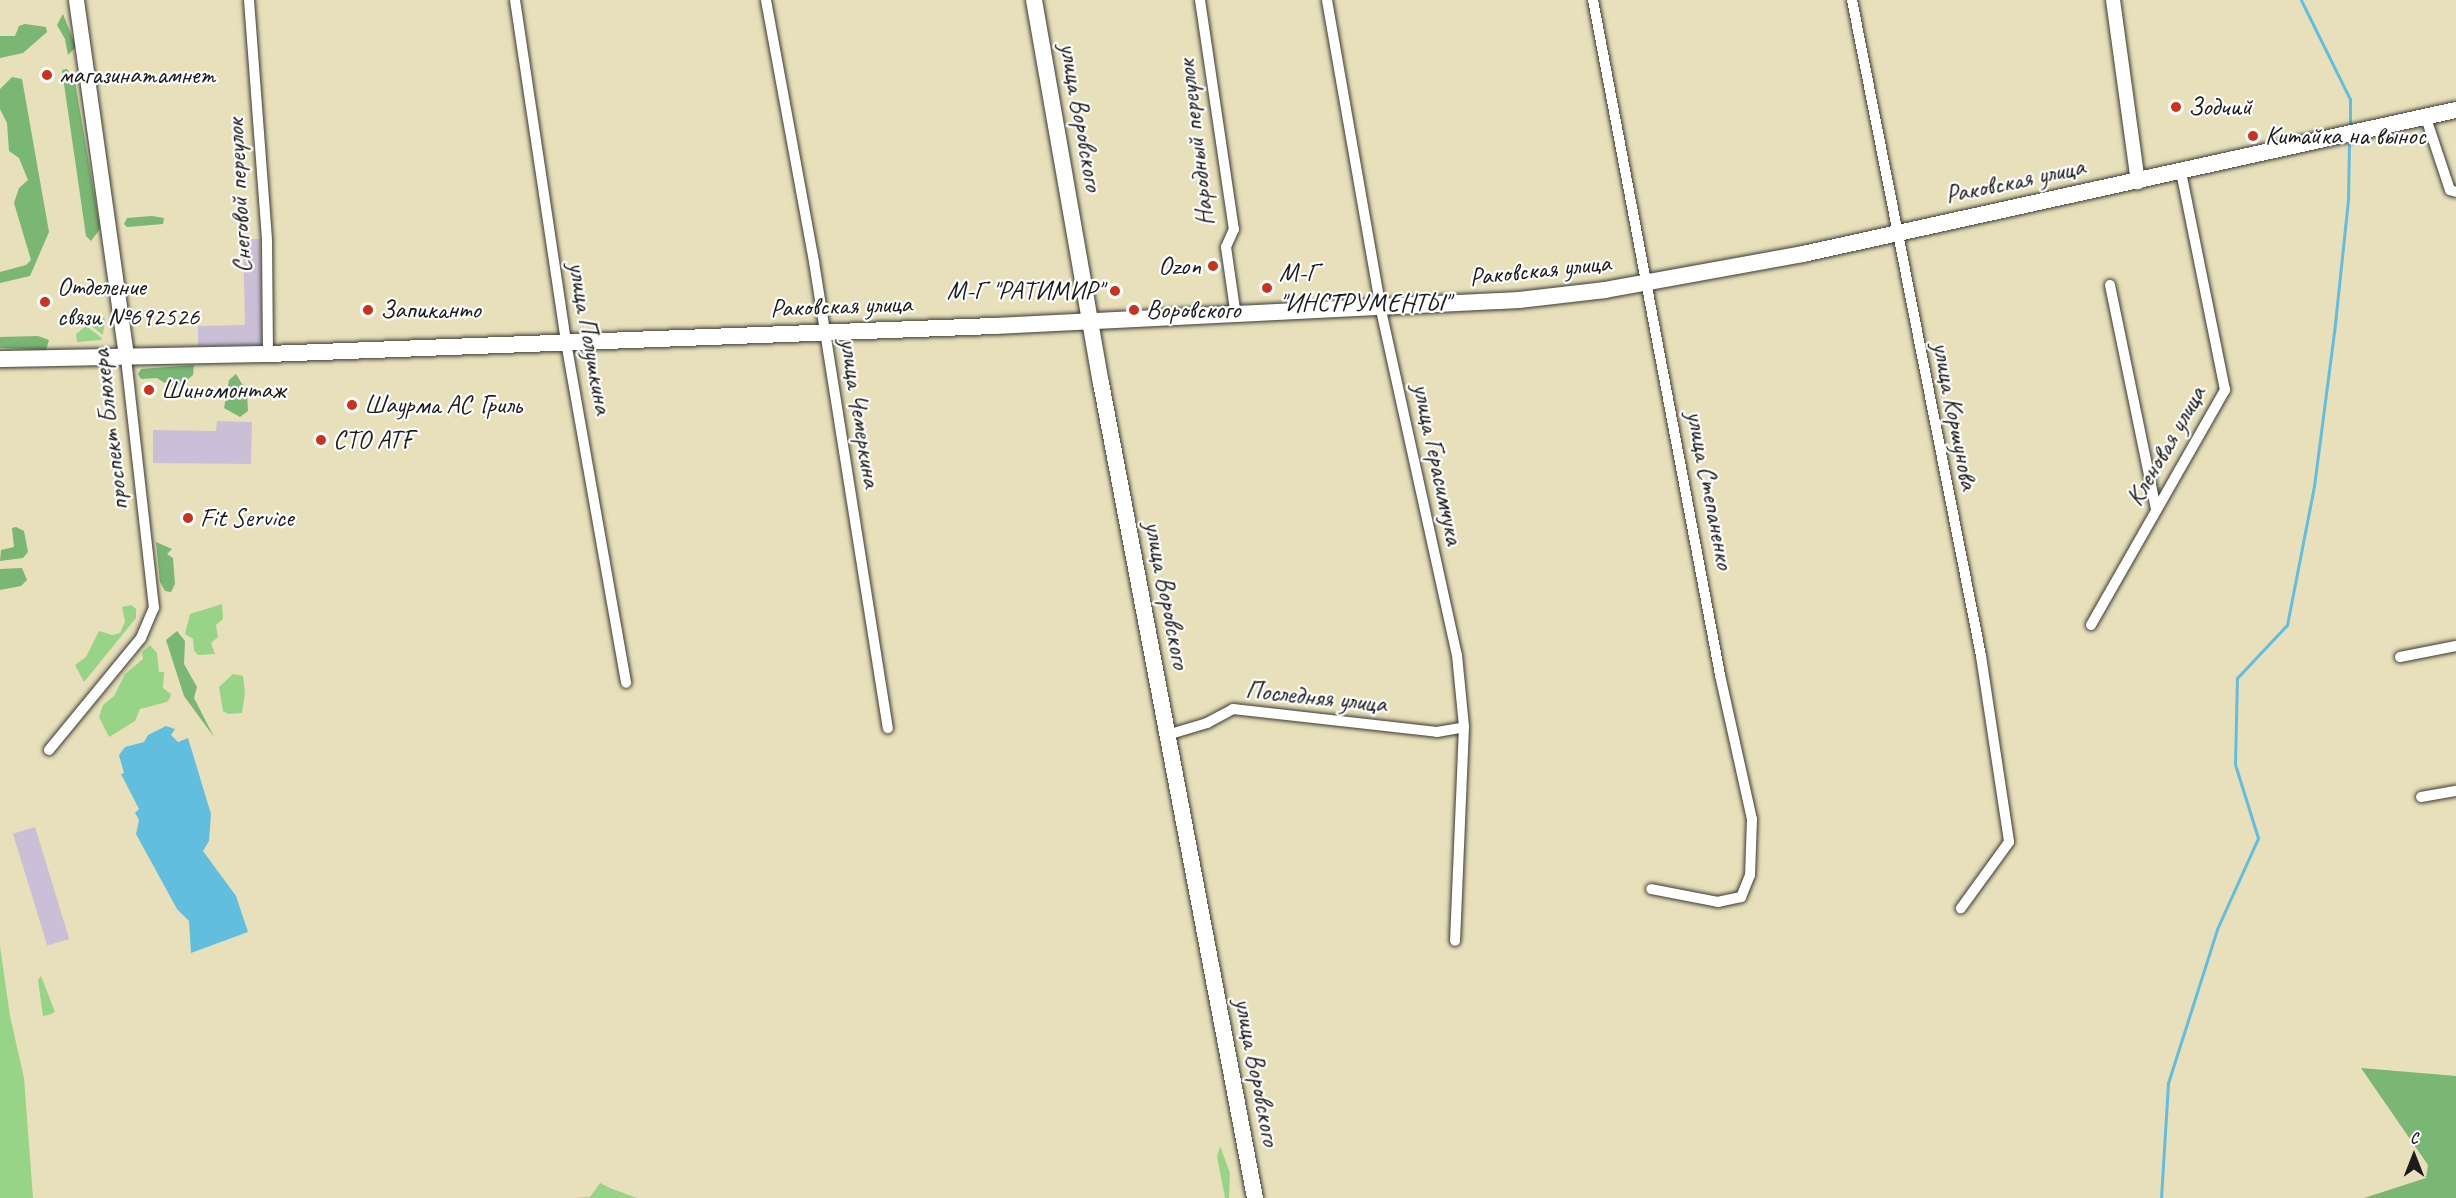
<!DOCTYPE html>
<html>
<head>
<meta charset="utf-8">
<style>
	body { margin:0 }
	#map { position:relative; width:2456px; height:1198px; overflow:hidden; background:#e7e0ba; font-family:Caveat,sans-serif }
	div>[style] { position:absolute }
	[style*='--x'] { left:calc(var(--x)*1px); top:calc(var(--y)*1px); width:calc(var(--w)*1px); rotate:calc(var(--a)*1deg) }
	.industrial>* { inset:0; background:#cabfd6; transform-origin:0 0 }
	.green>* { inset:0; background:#98d488 }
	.forest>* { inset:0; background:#7ab674 }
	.water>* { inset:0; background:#61bedf }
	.stream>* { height:3px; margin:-1.5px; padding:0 1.5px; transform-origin:1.5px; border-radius:1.5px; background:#61bedf }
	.roads { filter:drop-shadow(0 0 2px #3a3934) drop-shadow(0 0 2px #3a3934) }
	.minor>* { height:10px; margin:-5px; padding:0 5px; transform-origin:5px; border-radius:5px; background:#fff }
	.tertiary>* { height:14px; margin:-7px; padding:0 7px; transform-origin:7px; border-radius:7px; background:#fff }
	.secondary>* { height:15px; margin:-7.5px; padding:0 7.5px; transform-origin:7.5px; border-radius:7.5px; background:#fff }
	.primary>* { height:16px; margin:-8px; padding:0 8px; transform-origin:8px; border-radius:8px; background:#fff }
	.dots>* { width:16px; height:16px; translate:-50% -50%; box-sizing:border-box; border:3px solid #fff; border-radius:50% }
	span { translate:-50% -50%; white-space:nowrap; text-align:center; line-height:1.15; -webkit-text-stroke:4.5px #fff; paint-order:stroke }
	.poi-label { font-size:26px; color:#1c1c1c }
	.left { translate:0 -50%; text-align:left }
	.right { translate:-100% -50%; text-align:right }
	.street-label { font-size:26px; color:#1c1c1c }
	.north { position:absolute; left:2384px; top:1126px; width:60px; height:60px; -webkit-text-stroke:4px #fff; paint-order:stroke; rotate:0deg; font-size:16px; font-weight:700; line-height:24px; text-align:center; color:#1c1c1c }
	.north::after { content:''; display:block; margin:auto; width:21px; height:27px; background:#1c1c1c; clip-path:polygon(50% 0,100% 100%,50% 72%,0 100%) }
</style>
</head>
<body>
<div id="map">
	<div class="industrial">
		<div style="clip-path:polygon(243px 239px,260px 239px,262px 345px,198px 346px,198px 326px,245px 325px)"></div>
		<div style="clip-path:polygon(217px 421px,252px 422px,251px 464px,153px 463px,153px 430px,216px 431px)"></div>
		<div style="left:35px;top:827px;width:117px;height:23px;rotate:73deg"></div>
	</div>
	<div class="green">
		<div style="clip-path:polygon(105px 318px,103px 335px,85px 321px)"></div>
		<div style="clip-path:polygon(86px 326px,102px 338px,101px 340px,77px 342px,76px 334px)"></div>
		<div style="clip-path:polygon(222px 604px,223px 619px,216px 625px,218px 637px,211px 643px,215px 654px,198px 655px,194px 651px,193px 639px,185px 634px,190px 614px)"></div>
		<div style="clip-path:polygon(131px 605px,136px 609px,136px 618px,84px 682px,75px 665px,86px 657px,99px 631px,112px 635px,120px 633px,125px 622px,122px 607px)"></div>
		<div style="clip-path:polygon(150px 645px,157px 653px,159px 672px,164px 672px,163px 688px,171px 694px,170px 698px,167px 702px,140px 709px,135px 721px,109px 737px,99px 717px,103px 705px,114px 696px,125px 674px,143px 659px,142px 652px)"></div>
		<div style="clip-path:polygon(233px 674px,243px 676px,245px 693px,242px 713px,228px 714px,223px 711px,219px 687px)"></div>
		<div style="clip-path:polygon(0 946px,10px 1016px,24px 1078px,33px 1198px,0 1198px)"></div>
		<div style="clip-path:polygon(41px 976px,55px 1012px,48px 1015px,43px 1016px,42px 1009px,38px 980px)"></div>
		<div style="clip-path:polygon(1220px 1146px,1230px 1173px,1229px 1198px,1225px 1198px,1217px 1157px)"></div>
		<div style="clip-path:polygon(600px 1183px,610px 1188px,637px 1198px,574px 1198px,590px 1197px)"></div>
	</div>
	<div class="forest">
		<div style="clip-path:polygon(63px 14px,76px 47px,68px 55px,65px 39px,57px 25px)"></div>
		<div style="clip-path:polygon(25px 24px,46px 27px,47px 32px,23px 53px,0 58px,0 36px,15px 36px,19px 26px)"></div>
		<div style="clip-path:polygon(67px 69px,75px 81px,100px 229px,91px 241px,86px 236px,62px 70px)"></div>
		<div style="clip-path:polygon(12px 77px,22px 79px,49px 232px,30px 276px,0 283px,0 272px,26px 265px,31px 260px,14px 203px,19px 188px,28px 180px,19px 158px,9px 151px,7px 123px,0 109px,0 89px)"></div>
		<div style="clip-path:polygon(127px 218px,152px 216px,164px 218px,163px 224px,127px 227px,124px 224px)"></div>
		<div style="clip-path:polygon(38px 336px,49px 340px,46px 350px,0 348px,0 337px)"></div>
		<div style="clip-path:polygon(194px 365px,193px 375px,176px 390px,157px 378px,141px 379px,138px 374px,141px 369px)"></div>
		<div style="clip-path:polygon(236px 374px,247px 392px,248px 411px,240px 417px,224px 408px,229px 380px)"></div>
		<div style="clip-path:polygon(16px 527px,24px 531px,28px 552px,23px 558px,0 561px,1px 550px,14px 547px,12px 528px)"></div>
		<div style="clip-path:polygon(156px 542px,172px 549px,167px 554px,173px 558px,175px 584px,171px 592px,165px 591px,160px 582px)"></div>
		<div style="clip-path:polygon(22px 568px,27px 580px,21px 586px,0 590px,0 569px)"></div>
		<div style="clip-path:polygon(177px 631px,185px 641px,184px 664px,197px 687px,194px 698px,214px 737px,184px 696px,166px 640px)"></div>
		<div style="clip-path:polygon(2361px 1068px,2456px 1076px,2456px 1198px,2364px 1198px,2426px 1178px,2428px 1165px)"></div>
	</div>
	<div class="water">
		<div style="clip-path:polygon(166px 726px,175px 729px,171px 735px,178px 742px,188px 738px,211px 814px,209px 841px,203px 851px,236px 896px,248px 932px,191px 953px,189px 921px,177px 909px,136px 834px,139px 820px,135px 813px,139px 809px,121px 774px,124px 773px,119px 755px,125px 747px,144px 742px,148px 735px)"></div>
	</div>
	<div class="stream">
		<div style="--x:2301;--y:0;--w:110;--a:63.7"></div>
		<div style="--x:2350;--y:99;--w:28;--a:90"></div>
		<div style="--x:2161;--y:1198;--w:115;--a:-86.5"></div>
		<div style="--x:2168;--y:1083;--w:162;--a:-72.3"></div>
		<div style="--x:2217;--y:929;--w:100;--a:-65.7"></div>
		<div style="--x:2258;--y:838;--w:77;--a:-107.3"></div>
		<div style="--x:2235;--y:764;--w:86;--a:-88.7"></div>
		<div style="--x:2237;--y:678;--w:73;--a:-46.7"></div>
		<div style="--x:2287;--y:625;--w:142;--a:-79"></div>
		<div style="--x:2314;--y:486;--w:154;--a:-82.6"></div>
		<div style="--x:2334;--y:333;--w:134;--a:-84"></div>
		<div style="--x:2348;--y:200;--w:60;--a:-89"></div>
	</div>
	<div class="roads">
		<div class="minor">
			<div style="--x:249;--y:0;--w:242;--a:85.7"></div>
			<div style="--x:267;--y:241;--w:113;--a:89.5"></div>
			<div style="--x:515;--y:0;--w:346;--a:81.5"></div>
			<div style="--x:566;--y:342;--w:346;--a:80"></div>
			<div style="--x:766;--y:0;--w:266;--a:79.6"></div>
			<div style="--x:814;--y:262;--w:472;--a:81"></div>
			<div style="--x:1200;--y:0;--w:232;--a:81.6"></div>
			<div style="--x:1234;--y:229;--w:20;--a:114"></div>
			<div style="--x:1226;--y:247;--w:70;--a:81.8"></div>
			<div style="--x:1327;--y:0;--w:315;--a:80.1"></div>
			<div style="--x:1381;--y:310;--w:353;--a:77.6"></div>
			<div style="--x:1457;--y:655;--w:72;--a:84.4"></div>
			<div style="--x:1464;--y:727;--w:214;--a:92.4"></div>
			<div style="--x:1593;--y:0;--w:687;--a:79.34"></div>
			<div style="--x:1720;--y:675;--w:148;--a:77.5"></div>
			<div style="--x:1752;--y:819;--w:56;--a:92"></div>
			<div style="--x:1750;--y:875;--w:24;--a:112"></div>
			<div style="--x:1741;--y:897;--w:24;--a:168"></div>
			<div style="--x:1718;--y:902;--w:68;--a:-169"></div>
			<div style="--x:1852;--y:0;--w:669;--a:78.87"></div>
			<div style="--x:1981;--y:656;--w:188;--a:81.4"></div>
			<div style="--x:2009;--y:842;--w:82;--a:126"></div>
			<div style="--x:2426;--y:118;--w:76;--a:71.6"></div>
			<div style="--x:2450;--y:190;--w:6;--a:18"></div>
			<div style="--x:2110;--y:285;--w:230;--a:78.4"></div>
			<div style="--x:2091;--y:625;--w:271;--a:-60.3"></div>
			<div style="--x:2225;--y:390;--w:222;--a:-101.4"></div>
			<div style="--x:2400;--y:657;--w:57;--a:-11.1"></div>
			<div style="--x:1167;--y:735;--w:42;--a:-16.7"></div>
			<div style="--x:1207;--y:723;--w:30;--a:-28"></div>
			<div style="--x:1233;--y:709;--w:205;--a:6.4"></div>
			<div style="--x:1437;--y:732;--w:27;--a:-10"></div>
			<div style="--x:49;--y:750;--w:145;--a:-50.6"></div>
			<div style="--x:141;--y:638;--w:33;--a:-67"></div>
			<div style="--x:154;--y:608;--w:252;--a:-96.4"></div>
			<div style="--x:2421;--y:797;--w:36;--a:-10"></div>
		</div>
		<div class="tertiary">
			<div style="--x:2113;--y:0;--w:184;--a:82.2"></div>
		</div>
		<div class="secondary">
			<div style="--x:76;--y:0;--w:361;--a:82"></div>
		</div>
		<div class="primary">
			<div style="--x:1034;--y:0;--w:389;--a:80.1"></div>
			<div style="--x:1101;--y:383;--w:829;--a:79.3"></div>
			<div style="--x:0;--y:359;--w:268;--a:-1.1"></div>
			<div style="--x:268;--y:354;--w:728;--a:-2.21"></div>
			<div style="--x:995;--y:326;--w:525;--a:-2.84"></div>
			<div style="--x:1519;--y:300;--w:87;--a:-6.6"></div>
			<div style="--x:1605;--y:290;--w:201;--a:-10.3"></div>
			<div style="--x:1803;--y:254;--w:669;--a:-12.44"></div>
		</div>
	</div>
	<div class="dots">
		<div style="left:47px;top:75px;background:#c8321e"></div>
		<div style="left:2176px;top:107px;background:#c8321e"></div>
		<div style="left:2253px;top:136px;background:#c8321e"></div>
		<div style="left:1213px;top:266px;background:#c8321e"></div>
		<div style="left:1267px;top:288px;background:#c8321e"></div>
		<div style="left:1115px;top:291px;background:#c8321e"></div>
		<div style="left:45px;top:302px;background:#c8321e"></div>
		<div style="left:368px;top:310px;background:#c8321e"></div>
		<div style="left:1134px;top:310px;background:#c8321e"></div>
		<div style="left:149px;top:390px;background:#c8321e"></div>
		<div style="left:352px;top:405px;background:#c8321e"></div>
		<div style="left:321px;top:440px;background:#c8321e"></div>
		<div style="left:188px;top:518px;background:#c8321e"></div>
	</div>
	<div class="poi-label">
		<span class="left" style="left:59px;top:75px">магазинатамнет</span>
		<span class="left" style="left:2188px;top:107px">Зодчий</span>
		<span class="left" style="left:2265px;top:136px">Китайка на вынос</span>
		<span class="right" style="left:1201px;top:266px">Ozon</span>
		<span class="left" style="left:1279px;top:288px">М-Г<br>"ИНСТРУМЕНТЫ"</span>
		<span class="left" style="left:57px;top:302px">Отделение<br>связи №692526</span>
		<span class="right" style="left:1103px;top:291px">М-Г "РАТИМИР"</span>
		<span class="left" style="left:380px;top:310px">Запиканто</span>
		<span class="left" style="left:1146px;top:310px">Воровского</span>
		<span class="left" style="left:161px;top:390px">Шиномонтаж</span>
		<span class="left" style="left:364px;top:405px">Шаурма АС Гриль</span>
		<span class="left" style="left:333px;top:440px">СТО ATF</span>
		<span class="left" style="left:200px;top:518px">Fit Service</span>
	</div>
	<div class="street-label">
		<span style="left:1081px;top:117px;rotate:80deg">улица Воровского</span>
		<span style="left:1196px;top:143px;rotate:-97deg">Народный переулок</span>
		<span style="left:2015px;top:181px;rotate:-12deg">Раковская улица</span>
		<span style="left:239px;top:196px;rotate:-93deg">Снеговой переулок</span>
		<span style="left:1540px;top:270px;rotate:-6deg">Раковская улица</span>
		<span style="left:841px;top:306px;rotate:-2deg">Раковская улица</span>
		<span style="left:590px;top:338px;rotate:80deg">улица Полушкина</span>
		<span style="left:860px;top:413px;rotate:81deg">улица Чемеркина</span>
		<span style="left:1955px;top:416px;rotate:79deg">улица Коршунова</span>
		<span style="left:110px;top:430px;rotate:-97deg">проспект Блюхера</span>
		<span style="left:2166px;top:446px;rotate:-60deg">Кленовая улица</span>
		<span style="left:1438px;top:464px;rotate:78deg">улица Герасимчука</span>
		<span style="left:1710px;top:490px;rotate:79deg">улица Степаненко</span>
		<span style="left:1167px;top:595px;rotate:79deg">улица Воровского</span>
		<span style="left:1316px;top:697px;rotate:6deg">Последняя улица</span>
		<span style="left:1257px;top:1072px;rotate:79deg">улица Воровского</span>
	</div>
	<div class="north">С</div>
</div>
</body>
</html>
